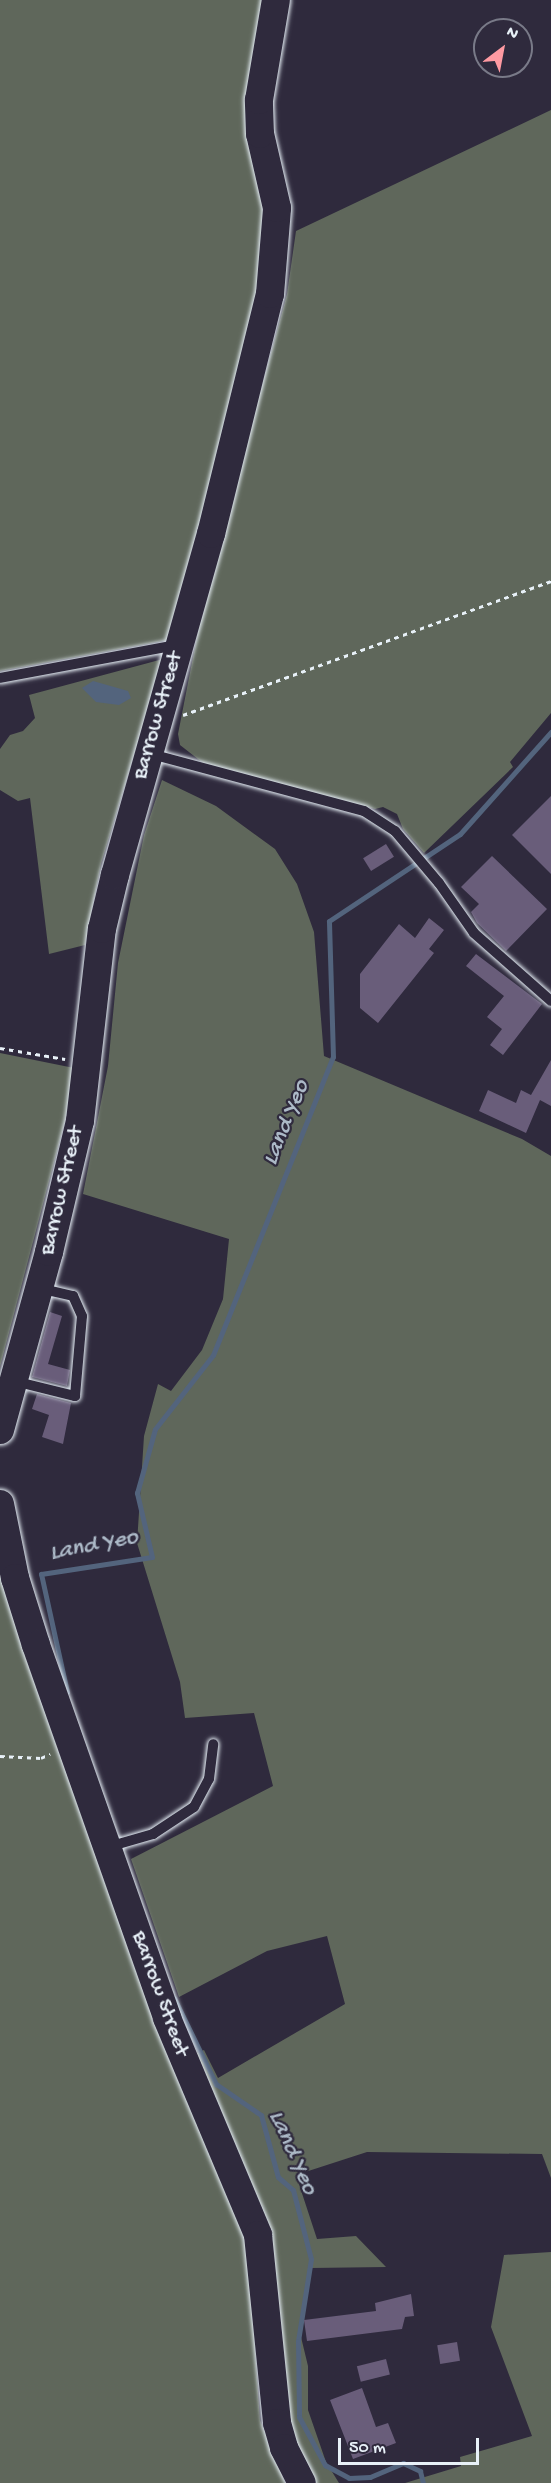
<!DOCTYPE html>
<html>
<head>
<meta charset="utf-8">
<style>
	body { margin:0 }
	#map { position:relative; width:551px; height:2483px; overflow:hidden; background:#2f2a3d; font-family:"Gochi Hand",sans-serif }
	div>[style] { position:absolute }
	[style*='--x'] { left:calc(var(--x)*1px); top:calc(var(--y)*1px); width:calc(var(--w)*1px); rotate:calc(var(--a)*1deg) }
	.green>* { inset:0; background:#5f675b }
	.water>* { inset:0; background:#53647d }
	.stream>* { height:5px; margin:-2.5px; padding:0 2.5px; transform-origin:2.5px; border-radius:2.5px; background:#53647d }
	.building>* { inset:0; background:#695d7a; transform-origin:0 0 }
	.path>* { height:3px; margin-top:-1.5px; transform-origin:0; background:repeating-linear-gradient(90deg,#e8f1f8 0 4.5px,transparent 0 9px) }
	.roads { filter:drop-shadow(0 0 2px #e8f1f8) drop-shadow(0 0 2px #e8f1f8) }
	.lane>* { height:10px; margin:-5px; padding:0 5px; transform-origin:5px; border-radius:5px; background:#2f2a3d }
	.secondary>* { height:28px; margin:-14px; padding:0 14px; transform-origin:14px; border-radius:14px; background:#2f2a3d }
	span { translate:-50% -50%; white-space:nowrap; text-align:center; line-height:1.15; -webkit-text-stroke:4.5px #2f2a3d; paint-order:stroke }
	.street-label { font-size:22px; color:#e8f1f8 }
	.water-label { font-size:24px; color:#acb9c7; font-style:italic }
	.north { position:absolute; left:473px; top:18px; width:60px; height:60px; box-sizing:border-box; background:#2f2a3d; border:2px solid #797a88; border-radius:50%; rotate:32deg; font-size:16px; font-weight:700; line-height:24px; text-align:center; color:#e8f1f8 }
	.north::after { content:''; display:block; margin:auto; width:21px; height:27px; background:#ff9aa2; clip-path:polygon(50% 0,100% 100%,50% 72%,0 100%) }
	.scale { position:absolute; left:338px; top:2438px; width:141px; height:27px; box-sizing:border-box; border:3px solid #e8f1f8; border-top:0; padding-left:8px; font-size:18px; line-height:21px; white-space:nowrap; color:#e8f1f8; -webkit-text-stroke:4px #2f2a3d; paint-order:stroke }
</style>
</head>
<body>
<div id="map">
	<div class="green">
		<div style="clip-path:polygon(0 0,267px 0,267px 236px,225px 448px,168px 640px,0 671px)"></div>
		<div style="clip-path:polygon(551px 110px,551px 713px,510px 762px,513px 767px,424px 853px,403px 829px,397px 814px,383px 807px,375px 809px,203px 763px,180px 745px,178px 734px,205px 596px,287px 294px,296px 231px)"></div>
		<div style="clip-path:polygon(163px 659px,101px 864px,85px 945px,49px 954px,30px 798px,18px 801px,0 790px,0 749px,10px 735px,23px 731px,35px 718px,29px 695px)"></div>
		<div style="clip-path:polygon(162px 780px,216px 806px,275px 849px,297px 884px,314px 932px,324px 1056px,522px 1139px,551px 1156px,551px 2178px,542px 2154px,367px 2152px,296px 2175px,317px 2239px,356px 2236px,386px 2267px,311px 2268px,301px 2337px,308px 2366px,308px 2410px,326px 2462px,339px 2483px,316px 2483px,293px 2439px,276px 2347px,193px 2055px,204px 2050px,218px 2078px,345px 2004px,327px 1936px,267px 1951px,179px 1997px,131px 1859px,273px 1786px,254px 1713px,185px 1718px,180px 1682px,137px 1543px,144px 1436px,158px 1384px,171px 1391px,202px 1350px,223px 1299px,229px 1239px,83px 1194px,108px 1066px,118px 963px,144px 835px)"></div>
		<div style="clip-path:polygon(0 1053px,74px 1068px,65px 1121px,0 1367px)"></div>
		<div style="clip-path:polygon(0 1553px,247px 2235px,260px 2420px,285px 2483px,0 2483px)"></div>
		<div style="clip-path:polygon(551px 2252px,551px 2483px,405px 2483px,461px 2466px,460px 2457px,532px 2436px,491px 2327px,504px 2255px)"></div>
	</div>
	<div class="water">
		<div style="clip-path:polygon(93px 681px,128px 691px,131px 698px,119px 705px,96px 702px,82px 688px)"></div>
	</div>
	<div class="stream">
		<div style="--x:67;--y:1692;--w:121;--a:-102.4"></div>
		<div style="--x:41;--y:1574;--w:112;--a:-8.7"></div>
		<div style="--x:152;--y:1557;--w:66;--a:-103.2"></div>
		<div style="--x:137;--y:1493;--w:66;--a:-74.3"></div>
		<div style="--x:155;--y:1429;--w:94;--a:-51.9"></div>
		<div style="--x:213;--y:1355;--w:321;--a:-68.1"></div>
		<div style="--x:333;--y:1057;--w:136;--a:-91.7"></div>
		<div style="--x:329;--y:921;--w:157;--a:-33.6"></div>
		<div style="--x:460;--y:834;--w:137;--a:-48.3"></div>
		<div style="--x:174;--y:1998;--w:96;--a:64"></div>
		<div style="--x:216;--y:2084;--w:55;--a:34.6"></div>
		<div style="--x:261;--y:2115;--w:64;--a:74.7"></div>
		<div style="--x:278;--y:2177;--w:20;--a:41"></div>
		<div style="--x:293;--y:2190;--w:71;--a:75.4"></div>
		<div style="--x:311;--y:2259;--w:83;--a:99"></div>
		<div style="--x:298;--y:2341;--w:76;--a:89.2"></div>
		<div style="--x:299;--y:2417;--w:55;--a:61.6"></div>
		<div style="--x:325;--y:2465;--w:27;--a:28"></div>
		<div style="--x:349;--y:2478;--w:21;--a:-3"></div>
		<div style="--x:370;--y:2477;--w:36;--a:-23"></div>
		<div style="--x:403;--y:2463;--w:19;--a:25"></div>
		<div style="--x:420;--y:2471;--w:12;--a:76"></div>
	</div>
	<div class="building">
		<div style="clip-path:polygon(551px 796px,551px 874px,512px 835px)"></div>
		<div style="left:386px;top:844px;width:15px;height:27px;rotate:58deg"></div>
		<div style="clip-path:polygon(492px 856px,547px 909px,506px 951px,477px 923px,471px 912px,479px 904px,461px 887px)"></div>
		<div style="clip-path:polygon(429px 918px,444px 930px,429px 949px,434px 953px,378px 1023px,360px 1008px,360px 974px,399px 924px,415px 938px)"></div>
		<div style="clip-path:polygon(476px 954px,542px 1004px,503px 1055px,490px 1045px,502px 1029px,487px 1017px,504px 996px,466px 966px)"></div>
		<div style="clip-path:polygon(551px 1060px,551px 1106px,540px 1100px,526px 1133px,479px 1111px,488px 1090px,516px 1103px,521px 1090px,531px 1095px)"></div>
		<div style="clip-path:polygon(50px 1312px,62px 1316px,48px 1364px,70px 1370px,67px 1386px,32px 1377px)"></div>
		<div style="clip-path:polygon(37px 1394px,71px 1403px,63px 1444px,42px 1437px,49px 1415px,32px 1409px)"></div>
		<div style="clip-path:polygon(411px 2294px,414px 2316px,405px 2317px,402px 2329px,307px 2341px,304px 2320px,376px 2311px,375px 2303px)"></div>
		<div style="left:457px;top:2342px;width:19px;height:20px;rotate:81deg"></div>
		<div style="left:386px;top:2359px;width:16px;height:30px;rotate:76deg"></div>
		<div style="clip-path:polygon(362px 2388px,376px 2427px,388px 2423px,396px 2443px,353px 2459px,330px 2400px)"></div>
	</div>
	<div class="path">
		<div style="--x:183;--y:715;--w:392;--a:-20"></div>
		<div style="--x:0;--y:1048;--w:66;--a:9.6"></div>
		<div style="--x:0;--y:1756;--w:41;--a:2.8"></div>
		<div style="--x:41;--y:1758;--w:10;--a:-24"></div>
	</div>
	<div class="roads">
		<div class="lane">
			<div style="--x:0;--y:678;--w:180;--a:-10.6"></div>
			<div style="--x:151;--y:754;--w:220;--a:15"></div>
			<div style="--x:364;--y:811;--w:37;--a:33"></div>
			<div style="--x:395;--y:831;--w:68;--a:49.8"></div>
			<div style="--x:439;--y:883;--w:61;--a:55"></div>
			<div style="--x:474;--y:933;--w:103;--a:41.4"></div>
			<div style="--x:14;--y:1381;--w:63;--a:13.8"></div>
			<div style="--x:75;--y:1396;--w:80;--a:-85"></div>
			<div style="--x:82;--y:1316;--w:22;--a:-114"></div>
			<div style="--x:73;--y:1296;--w:35;--a:-167"></div>
			<div style="--x:108;--y:1847;--w:47;--a:-16.1"></div>
			<div style="--x:153;--y:1834;--w:49;--a:-33.4"></div>
			<div style="--x:194;--y:1807;--w:32;--a:-62"></div>
			<div style="--x:209;--y:1779;--w:35;--a:-83"></div>
		</div>
		<div class="secondary">
			<div style="--x:0;--y:1430;--w:185;--a:-74.6"></div>
			<div style="--x:49;--y:1252;--w:135;--a:-76.7"></div>
			<div style="--x:80;--y:1121;--w:193;--a:-83.5"></div>
			<div style="--x:102;--y:929;--w:56;--a:-76.5"></div>
			<div style="--x:115;--y:875;--w:354;--a:-74.3"></div>
			<div style="--x:211;--y:534;--w:247;--a:-76.2"></div>
			<div style="--x:270;--y:294;--w:86;--a:-85.3"></div>
			<div style="--x:277;--y:208;--w:76;--a:-102.9"></div>
			<div style="--x:260;--y:134;--w:34;--a:-92"></div>
			<div style="--x:259;--y:100;--w:101;--a:-80.4"></div>
			<div style="--x:0;--y:1504;--w:76;--a:78.5"></div>
			<div style="--x:15;--y:1578;--w:70;--a:72.6"></div>
			<div style="--x:36;--y:1645;--w:395;--a:70.6"></div>
			<div style="--x:167;--y:2018;--w:235;--a:67.2"></div>
			<div style="--x:258;--y:2235;--w:189;--a:84.2"></div>
			<div style="--x:277;--y:2423;--w:26;--a:74"></div>
			<div style="--x:284;--y:2448;--w:39;--a:63"></div>
		</div>
	</div>
	<div class="street-label">
		<span style="left:159px;top:716px;rotate:-74deg">Barrow Street</span>
		<span style="left:63px;top:1191px;rotate:-77deg">Barrow Street</span>
		<span style="left:159px;top:1994px;rotate:70deg">Barrow Street</span>
	</div>
	<div class="water-label">
		<span style="left:287px;top:1123px;rotate:-68deg">Land Yeo</span>
		<span style="left:94px;top:1546px;rotate:-11deg">Land Yeo</span>
		<span style="left:292px;top:2153px;rotate:66deg">Land Yeo</span>
	</div>
	<div class="north">N</div>
	<div class="scale">50 m</div>
</div>
</body>
</html>
